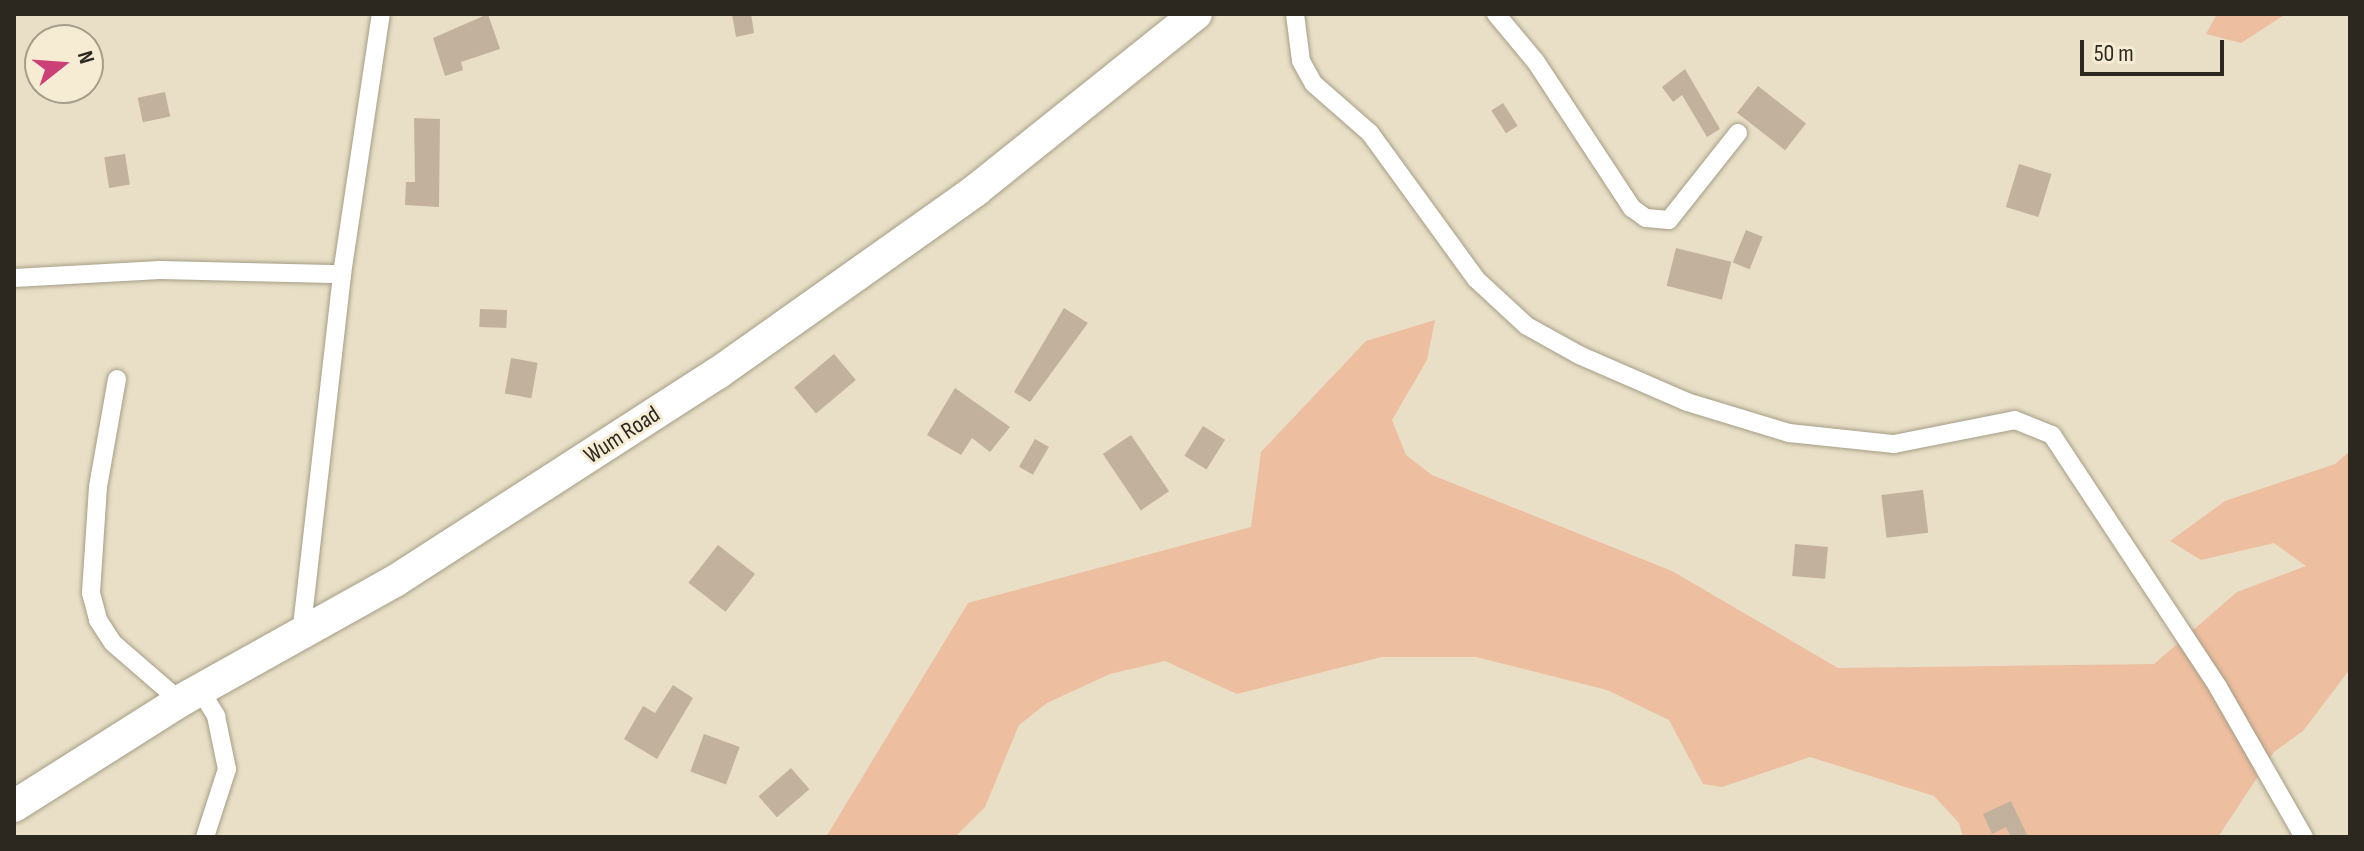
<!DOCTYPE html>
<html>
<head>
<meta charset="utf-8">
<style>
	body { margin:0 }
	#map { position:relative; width:2364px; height:851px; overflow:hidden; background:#e8dfc6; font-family:"Sofia Sans Condensed",sans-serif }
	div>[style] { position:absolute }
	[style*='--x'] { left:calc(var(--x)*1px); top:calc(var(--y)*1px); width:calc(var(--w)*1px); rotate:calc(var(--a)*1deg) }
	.green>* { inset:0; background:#eebea0 }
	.building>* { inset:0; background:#c2b19c; transform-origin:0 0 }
	.roads { filter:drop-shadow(0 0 2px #a59d85) drop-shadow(0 0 2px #a59d85) }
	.street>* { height:18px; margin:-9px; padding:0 9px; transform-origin:9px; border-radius:9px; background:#fff }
	.highway>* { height:32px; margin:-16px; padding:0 16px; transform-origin:16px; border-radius:16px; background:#fff }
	span { translate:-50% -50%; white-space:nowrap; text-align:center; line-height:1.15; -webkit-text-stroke:6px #f6ecd3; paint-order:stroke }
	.street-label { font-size:24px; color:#2c281f }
	.frame { position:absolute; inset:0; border:16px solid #2c281f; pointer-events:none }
	.north { position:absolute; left:24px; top:24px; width:80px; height:80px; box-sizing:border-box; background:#f6ecd3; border:2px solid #a59e8b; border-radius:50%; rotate:73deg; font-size:22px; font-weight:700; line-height:32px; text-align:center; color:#2c281f }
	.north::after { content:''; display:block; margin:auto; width:28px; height:36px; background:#cb4077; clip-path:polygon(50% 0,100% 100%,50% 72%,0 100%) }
	.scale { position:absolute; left:2080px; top:40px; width:144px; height:36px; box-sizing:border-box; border:4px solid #2c281f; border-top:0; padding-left:10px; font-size:24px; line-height:28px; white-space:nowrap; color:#2c281f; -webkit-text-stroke:6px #f6ecd3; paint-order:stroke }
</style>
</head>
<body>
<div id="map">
	<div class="green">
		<div style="clip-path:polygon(2217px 14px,2286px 14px,2241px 43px,2206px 34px)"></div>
		<div style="clip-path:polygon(1435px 320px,1427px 360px,1392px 420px,1406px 455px,1432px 475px,1672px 571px,1838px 668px,2154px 664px,2237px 592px,2306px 566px,2274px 543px,2201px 560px,2170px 541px,2225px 501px,2335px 464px,2350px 451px,2350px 669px,2303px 731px,2274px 752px,2218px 837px,1963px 837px,1959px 823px,1934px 796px,1810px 757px,1722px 787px,1703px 784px,1669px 720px,1607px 690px,1476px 657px,1382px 657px,1237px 694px,1165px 661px,1110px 674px,1047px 703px,1019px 725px,985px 807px,955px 837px,826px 837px,968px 603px,1251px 527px,1261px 452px,1366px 341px)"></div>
	</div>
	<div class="building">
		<div style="clip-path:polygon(488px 14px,500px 49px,461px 62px,463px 70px,445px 76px,433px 38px)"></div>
		<div style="clip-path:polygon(732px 14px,751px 14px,754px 33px,736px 37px)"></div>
		<div style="clip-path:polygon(1685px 69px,1720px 129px,1707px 137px,1682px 95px,1673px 102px,1662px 87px)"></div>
		<div style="left:1758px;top:86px;width:61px;height:34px;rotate:38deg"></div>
		<div style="left:165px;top:92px;width:25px;height:28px;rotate:78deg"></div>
		<div style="left:1503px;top:103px;width:27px;height:14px;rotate:57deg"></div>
		<div style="clip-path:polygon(414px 118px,440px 119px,439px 207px,405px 205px,406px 182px,415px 182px)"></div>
		<div style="left:125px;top:154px;width:31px;height:21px;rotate:81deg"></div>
		<div style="left:2019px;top:164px;width:34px;height:45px;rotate:17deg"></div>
		<div style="left:1746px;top:230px;width:18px;height:35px;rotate:22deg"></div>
		<div style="left:1676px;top:248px;width:57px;height:39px;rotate:14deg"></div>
		<div style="clip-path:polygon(1064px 308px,1088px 323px,1030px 402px,1014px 392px)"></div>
		<div style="left:480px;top:309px;width:27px;height:18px;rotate:2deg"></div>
		<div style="left:834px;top:354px;width:34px;height:52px;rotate:50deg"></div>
		<div style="left:511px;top:358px;width:27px;height:36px;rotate:10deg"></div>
		<div style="clip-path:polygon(955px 388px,1010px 427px,990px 452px,972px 438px,961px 455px,927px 435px)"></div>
		<div style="left:1203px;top:426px;width:26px;height:35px;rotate:32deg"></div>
		<div style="left:1131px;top:435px;width:68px;height:34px;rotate:56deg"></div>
		<div style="left:1035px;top:439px;width:16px;height:32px;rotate:30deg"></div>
		<div style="left:1923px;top:490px;width:43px;height:42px;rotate:83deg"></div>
		<div style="left:1795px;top:544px;width:33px;height:32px;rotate:5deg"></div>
		<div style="left:718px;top:545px;width:47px;height:48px;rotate:38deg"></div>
		<div style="clip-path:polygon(673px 685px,693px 698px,657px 759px,624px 739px,643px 706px,655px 713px)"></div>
		<div style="left:704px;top:734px;width:38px;height:40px;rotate:20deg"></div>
		<div style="left:791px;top:768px;width:28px;height:43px;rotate:49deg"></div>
		<div style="clip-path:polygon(2011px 801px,2028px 837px,2011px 837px,2006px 827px,1992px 834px,1983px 814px)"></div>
	</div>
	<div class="roads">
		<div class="street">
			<div style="--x:1295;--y:14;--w:47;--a:82.7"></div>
			<div style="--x:1301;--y:61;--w:26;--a:61"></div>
			<div style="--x:1314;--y:84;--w:74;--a:41.2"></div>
			<div style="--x:1370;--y:133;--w:180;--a:54"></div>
			<div style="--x:1476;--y:279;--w:69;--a:42.7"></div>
			<div style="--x:1527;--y:326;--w:60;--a:29.1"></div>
			<div style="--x:1579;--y:355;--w:118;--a:23.5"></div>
			<div style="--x:1687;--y:402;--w:107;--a:16.9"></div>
			<div style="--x:1789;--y:433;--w:106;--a:6"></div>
			<div style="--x:1894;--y:444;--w:123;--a:-11.2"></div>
			<div style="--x:2015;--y:420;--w:40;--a:22"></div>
			<div style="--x:2052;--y:435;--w:302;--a:56.6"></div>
			<div style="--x:2218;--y:687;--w:173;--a:60.2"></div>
			<div style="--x:1496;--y:14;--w:62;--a:50.2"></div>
			<div style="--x:1536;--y:62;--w:175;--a:56.7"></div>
			<div style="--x:1632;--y:208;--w:17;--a:36"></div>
			<div style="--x:1646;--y:218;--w:23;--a:5"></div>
			<div style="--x:1669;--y:220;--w:111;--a:-51.6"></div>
			<div style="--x:14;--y:278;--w:146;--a:-3.1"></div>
			<div style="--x:160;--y:270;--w:182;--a:1.3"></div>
			<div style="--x:117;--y:379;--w:110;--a:100"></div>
			<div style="--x:98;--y:487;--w:106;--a:93.8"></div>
			<div style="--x:91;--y:593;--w:28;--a:75"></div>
			<div style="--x:98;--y:620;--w:27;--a:57"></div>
			<div style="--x:113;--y:643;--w:89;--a:40.9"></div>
			<div style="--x:301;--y:635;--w:363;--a:-83.5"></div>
			<div style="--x:342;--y:274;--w:263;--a:-81.5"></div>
			<div style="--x:200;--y:690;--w:31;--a:58"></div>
			<div style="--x:216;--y:716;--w:54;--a:78.3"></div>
			<div style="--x:227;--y:769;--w:71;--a:107.9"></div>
		</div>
		<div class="highway">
			<div style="--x:14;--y:806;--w:196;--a:-32.3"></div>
			<div style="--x:180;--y:701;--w:246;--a:-29.2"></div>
			<div style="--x:395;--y:581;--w:384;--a:-32.8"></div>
			<div style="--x:718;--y:373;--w:316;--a:-35.3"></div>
			<div style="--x:976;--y:190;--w:282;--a:-38.7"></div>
		</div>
	</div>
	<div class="street-label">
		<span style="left:622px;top:435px;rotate:-33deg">Wum Road</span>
	</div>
	<div class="frame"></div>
	<div class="north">N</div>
	<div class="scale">50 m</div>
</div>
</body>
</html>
